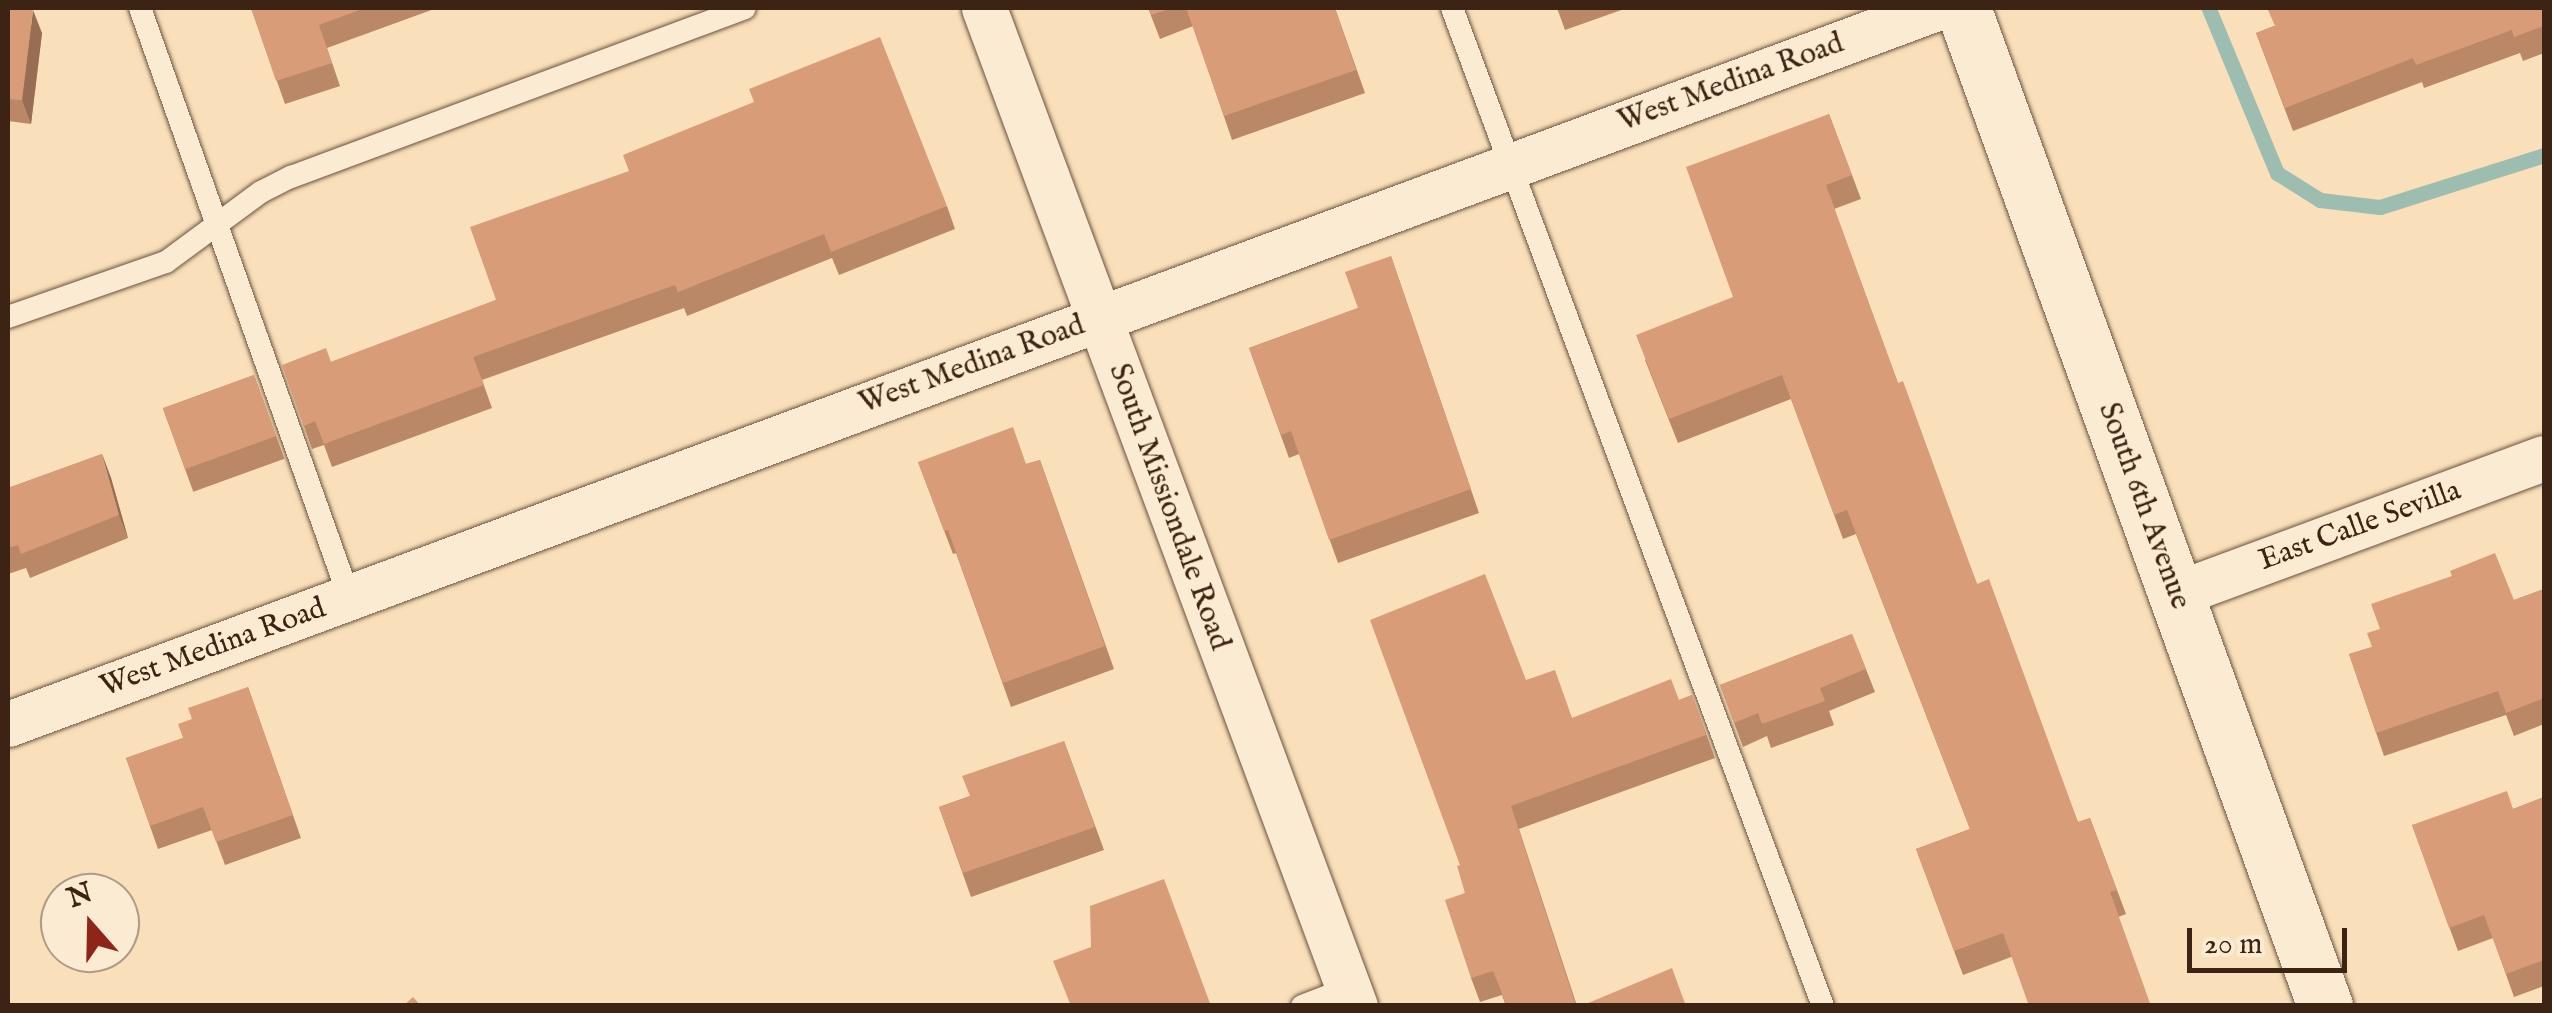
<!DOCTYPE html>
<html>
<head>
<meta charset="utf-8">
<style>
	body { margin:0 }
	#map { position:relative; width:2552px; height:1013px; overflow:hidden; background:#f9e0ba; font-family:"IM FELL English",serif }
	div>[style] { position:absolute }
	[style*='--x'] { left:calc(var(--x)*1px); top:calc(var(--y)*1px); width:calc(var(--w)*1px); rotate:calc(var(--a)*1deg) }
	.stream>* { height:15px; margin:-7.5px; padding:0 7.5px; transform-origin:7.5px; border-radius:7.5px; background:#9ebdb1 }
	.roads { filter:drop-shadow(0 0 2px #6c523e) drop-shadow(0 0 2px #6c523e) }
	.service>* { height:22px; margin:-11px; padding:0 11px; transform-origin:11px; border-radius:11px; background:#fbebd2 }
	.minor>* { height:45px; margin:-22.5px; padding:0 22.5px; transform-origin:22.5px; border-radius:22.5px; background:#fbebd2 }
	.tertiary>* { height:55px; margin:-27.5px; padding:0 27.5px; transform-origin:27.5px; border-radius:27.5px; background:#fbebd2 }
	.wall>* { inset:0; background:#ba8767; transform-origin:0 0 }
	.shaded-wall>* { inset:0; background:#976e54 }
	.building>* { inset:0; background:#d89d78; transform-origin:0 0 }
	span { translate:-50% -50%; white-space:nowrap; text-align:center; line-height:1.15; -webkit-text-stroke:10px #fbebd2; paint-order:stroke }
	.street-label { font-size:30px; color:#3d2314 }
	.frame { position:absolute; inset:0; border:10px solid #3d2314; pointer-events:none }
	.north { position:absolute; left:40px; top:873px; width:100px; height:100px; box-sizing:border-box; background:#fbebd2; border:2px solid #af9b86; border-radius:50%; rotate:340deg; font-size:28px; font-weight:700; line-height:40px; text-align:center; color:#3d2314 }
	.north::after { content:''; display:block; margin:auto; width:35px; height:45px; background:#8f2418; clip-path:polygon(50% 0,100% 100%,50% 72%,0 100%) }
	.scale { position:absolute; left:2187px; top:928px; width:160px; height:45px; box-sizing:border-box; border:5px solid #3d2314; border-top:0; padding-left:12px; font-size:30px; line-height:35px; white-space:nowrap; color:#3d2314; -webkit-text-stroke:8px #fbebd2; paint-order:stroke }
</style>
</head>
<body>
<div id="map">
	<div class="stream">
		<div style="--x:2209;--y:9;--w:178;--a:67.5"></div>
		<div style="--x:2277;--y:173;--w:51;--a:32.1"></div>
		<div style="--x:2320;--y:200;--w:60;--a:6.7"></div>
		<div style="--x:2380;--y:207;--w:172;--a:-17.6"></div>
	</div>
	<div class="roads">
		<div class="service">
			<div style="--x:140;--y:8;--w:625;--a:70.46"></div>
			<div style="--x:1452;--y:8;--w:1065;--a:69.61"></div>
			<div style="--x:8;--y:317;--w:167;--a:-19.2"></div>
			<div style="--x:166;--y:262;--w:118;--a:-36.4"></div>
			<div style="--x:261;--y:192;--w:34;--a:-27"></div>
			<div style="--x:291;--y:177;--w:484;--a:-20.4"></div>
			<div style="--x:1302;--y:1006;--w:50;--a:-21"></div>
		</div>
		<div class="minor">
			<div style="--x:984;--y:8;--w:1065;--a:69.61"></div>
			<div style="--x:2176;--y:594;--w:392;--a:-20.3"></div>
			<div style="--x:8;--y:724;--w:2057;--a:-20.37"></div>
		</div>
		<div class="tertiary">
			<div style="--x:1963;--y:8;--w:1062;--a:70.06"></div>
		</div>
	</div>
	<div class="wall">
		<div style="clip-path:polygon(8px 8px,42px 33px,31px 124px,8px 121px)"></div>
		<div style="clip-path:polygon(251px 8px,437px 8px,327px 48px,340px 86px,285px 104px)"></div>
		<div style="clip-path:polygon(1148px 8px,1335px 8px,1365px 93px,1232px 140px,1193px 26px,1160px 39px)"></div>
		<div style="clip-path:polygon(1557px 8px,1627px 8px,1565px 30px)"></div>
		<div style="clip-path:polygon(2544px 8px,2544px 53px,2523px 61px,2520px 53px,2424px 88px,2422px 82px,2293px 131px,2256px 33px,2274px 26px)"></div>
		<div style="clip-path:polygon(1829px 114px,1861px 199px,1834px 209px,1898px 383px,1977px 584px,2078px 822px,2090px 818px,2126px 914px,1963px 975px,1916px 849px,1970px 829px,1856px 534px,1843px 539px,1791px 399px,1678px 443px,1645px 360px,1733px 297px)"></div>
		<div style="clip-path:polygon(947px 206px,955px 229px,839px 275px,832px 258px,687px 316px,684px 308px,482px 380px,492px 408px,332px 467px,324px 445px,312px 449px,282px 365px,331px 362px,496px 300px)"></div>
		<div style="clip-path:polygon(1391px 256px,1479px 513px,1338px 563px,1299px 454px,1289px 458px,1249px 348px,1358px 308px)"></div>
		<div style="left:254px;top:375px;width:89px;height:97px;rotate:70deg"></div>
		<div style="clip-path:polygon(102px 454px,111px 478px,128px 538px,30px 578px,26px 568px,8px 574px,8px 488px)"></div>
		<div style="clip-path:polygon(1040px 460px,1114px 669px,1011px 707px,956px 553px,953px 554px,918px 462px,1026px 464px)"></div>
		<div style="clip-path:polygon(2452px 576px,2514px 600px,2544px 589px,2544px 724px,2514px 736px,2506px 715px,2384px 756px,2349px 654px,2372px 647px,2380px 629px)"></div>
		<div style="clip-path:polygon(1852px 634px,1875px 692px,1829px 711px,1834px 725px,1771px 748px,1767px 736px,1743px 747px,1720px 685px)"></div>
		<div style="clip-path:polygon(1526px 680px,1572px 718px,1679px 700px,1692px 695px,1715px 758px,1519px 829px,1577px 1006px,1506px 1006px,1502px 995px,1480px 1002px,1471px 978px,1465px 893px,1460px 865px)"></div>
		<div style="clip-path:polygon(248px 687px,301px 838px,225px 865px,212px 830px,158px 849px,126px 758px,183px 738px,192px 719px)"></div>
		<div style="clip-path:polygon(1064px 741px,1104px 850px,971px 897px,939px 807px,970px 796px)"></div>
		<div style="clip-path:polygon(2544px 797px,2544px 986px,2514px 997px,2493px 938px,2458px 951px,2412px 825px,2513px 809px)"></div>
	</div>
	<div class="shaded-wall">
		<div style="clip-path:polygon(33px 10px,42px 33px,31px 124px,22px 100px)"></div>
		<div style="clip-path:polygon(102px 454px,111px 478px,128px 538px,119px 515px)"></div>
	</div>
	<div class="building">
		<div style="clip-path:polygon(8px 8px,33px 10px,22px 100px,8px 99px)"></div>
		<div style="clip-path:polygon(251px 8px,365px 8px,319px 25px,332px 63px,276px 81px)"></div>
		<div style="clip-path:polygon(1148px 8px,1172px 8px,1151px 15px)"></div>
		<div style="clip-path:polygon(1186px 8px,1335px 8px,1356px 70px,1224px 116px)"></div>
		<div style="clip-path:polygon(2274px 8px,2544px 8px,2544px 26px,2514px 37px,2512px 30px,2416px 65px,2413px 58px,2285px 108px,2256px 33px,2275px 26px,2268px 10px)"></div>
		<div style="clip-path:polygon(880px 37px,947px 206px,831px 252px,824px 234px,678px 292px,675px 285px,473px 357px,484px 385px,324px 444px,315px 421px,304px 426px,282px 365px,326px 348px,331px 362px,496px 300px,470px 227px,629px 171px,623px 155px,754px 102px,749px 89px)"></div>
		<div style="clip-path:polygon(1829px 114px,1852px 175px,1826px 185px,1898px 383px,1903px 381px,1977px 584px,1989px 579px,2078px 822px,2090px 818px,2117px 890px,2110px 892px,2151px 1006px,2029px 1006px,2003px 933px,1954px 951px,1916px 849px,1970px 829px,1847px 510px,1834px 515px,1782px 375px,1669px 419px,1636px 335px,1733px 297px,1686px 167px)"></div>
		<div style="clip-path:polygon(1391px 256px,1471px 489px,1329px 540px,1291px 431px,1281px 435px,1249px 348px,1358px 308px,1345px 272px)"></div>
		<div style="left:254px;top:375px;width:65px;height:97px;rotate:70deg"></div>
		<div style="clip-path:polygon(1013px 427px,1026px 464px,1040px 460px,1105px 646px,1003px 683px,948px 530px,944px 531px,918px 462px)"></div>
		<div style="clip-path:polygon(102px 454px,119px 515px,21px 554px,18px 545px,8px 548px,8px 488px)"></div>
		<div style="clip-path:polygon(2495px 553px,2514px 600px,2544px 589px,2544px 698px,2506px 713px,2498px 691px,2376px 733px,2349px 654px,2372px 647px,2367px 633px,2380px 629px,2371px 604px,2452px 576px,2450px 571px)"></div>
		<div style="clip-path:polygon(1485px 574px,1526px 680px,1555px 670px,1572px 718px,1671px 679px,1679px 700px,1692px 695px,1706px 735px,1511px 806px,1576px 1006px,1507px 1006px,1493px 971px,1471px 978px,1445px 900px,1465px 893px,1457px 866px,1460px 865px,1370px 620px)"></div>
		<div style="clip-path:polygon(1852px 634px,1866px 669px,1820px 688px,1825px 701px,1762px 724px,1758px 713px,1734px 723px,1720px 685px)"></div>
		<div style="clip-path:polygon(248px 687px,293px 815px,216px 842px,203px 807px,150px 826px,126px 758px,183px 738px,178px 724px,192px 719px,188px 708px)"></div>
		<div style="clip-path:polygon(1064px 741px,1095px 827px,963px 873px,939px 807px,970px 796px,962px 776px)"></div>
		<div style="clip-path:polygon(2507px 791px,2513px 809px,2544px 797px,2544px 960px,2506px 974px,2484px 915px,2449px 928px,2412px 825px)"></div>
		<div style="clip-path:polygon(1164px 879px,1211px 1006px,1071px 1006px,1053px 961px,1091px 947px,1090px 906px)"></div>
		<div style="clip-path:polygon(1672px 968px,1686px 1006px,1581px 1006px)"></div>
		<div style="clip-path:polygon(413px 997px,421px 1006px,403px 1006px)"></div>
	</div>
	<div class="street-label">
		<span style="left:1731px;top:83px;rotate:-20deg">West Medina Road</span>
		<span style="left:972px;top:365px;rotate:-20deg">West Medina Road</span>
		<span style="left:2144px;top:506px;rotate:70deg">South 6th Avenue</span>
		<span style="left:1169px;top:507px;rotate:70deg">South Missiondale Road</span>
		<span style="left:2360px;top:526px;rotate:-20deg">East Calle Sevilla</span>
		<span style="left:213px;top:648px;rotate:-20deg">West Medina Road</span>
	</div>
	<div class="frame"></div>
	<div class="north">N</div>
	<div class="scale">20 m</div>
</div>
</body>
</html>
